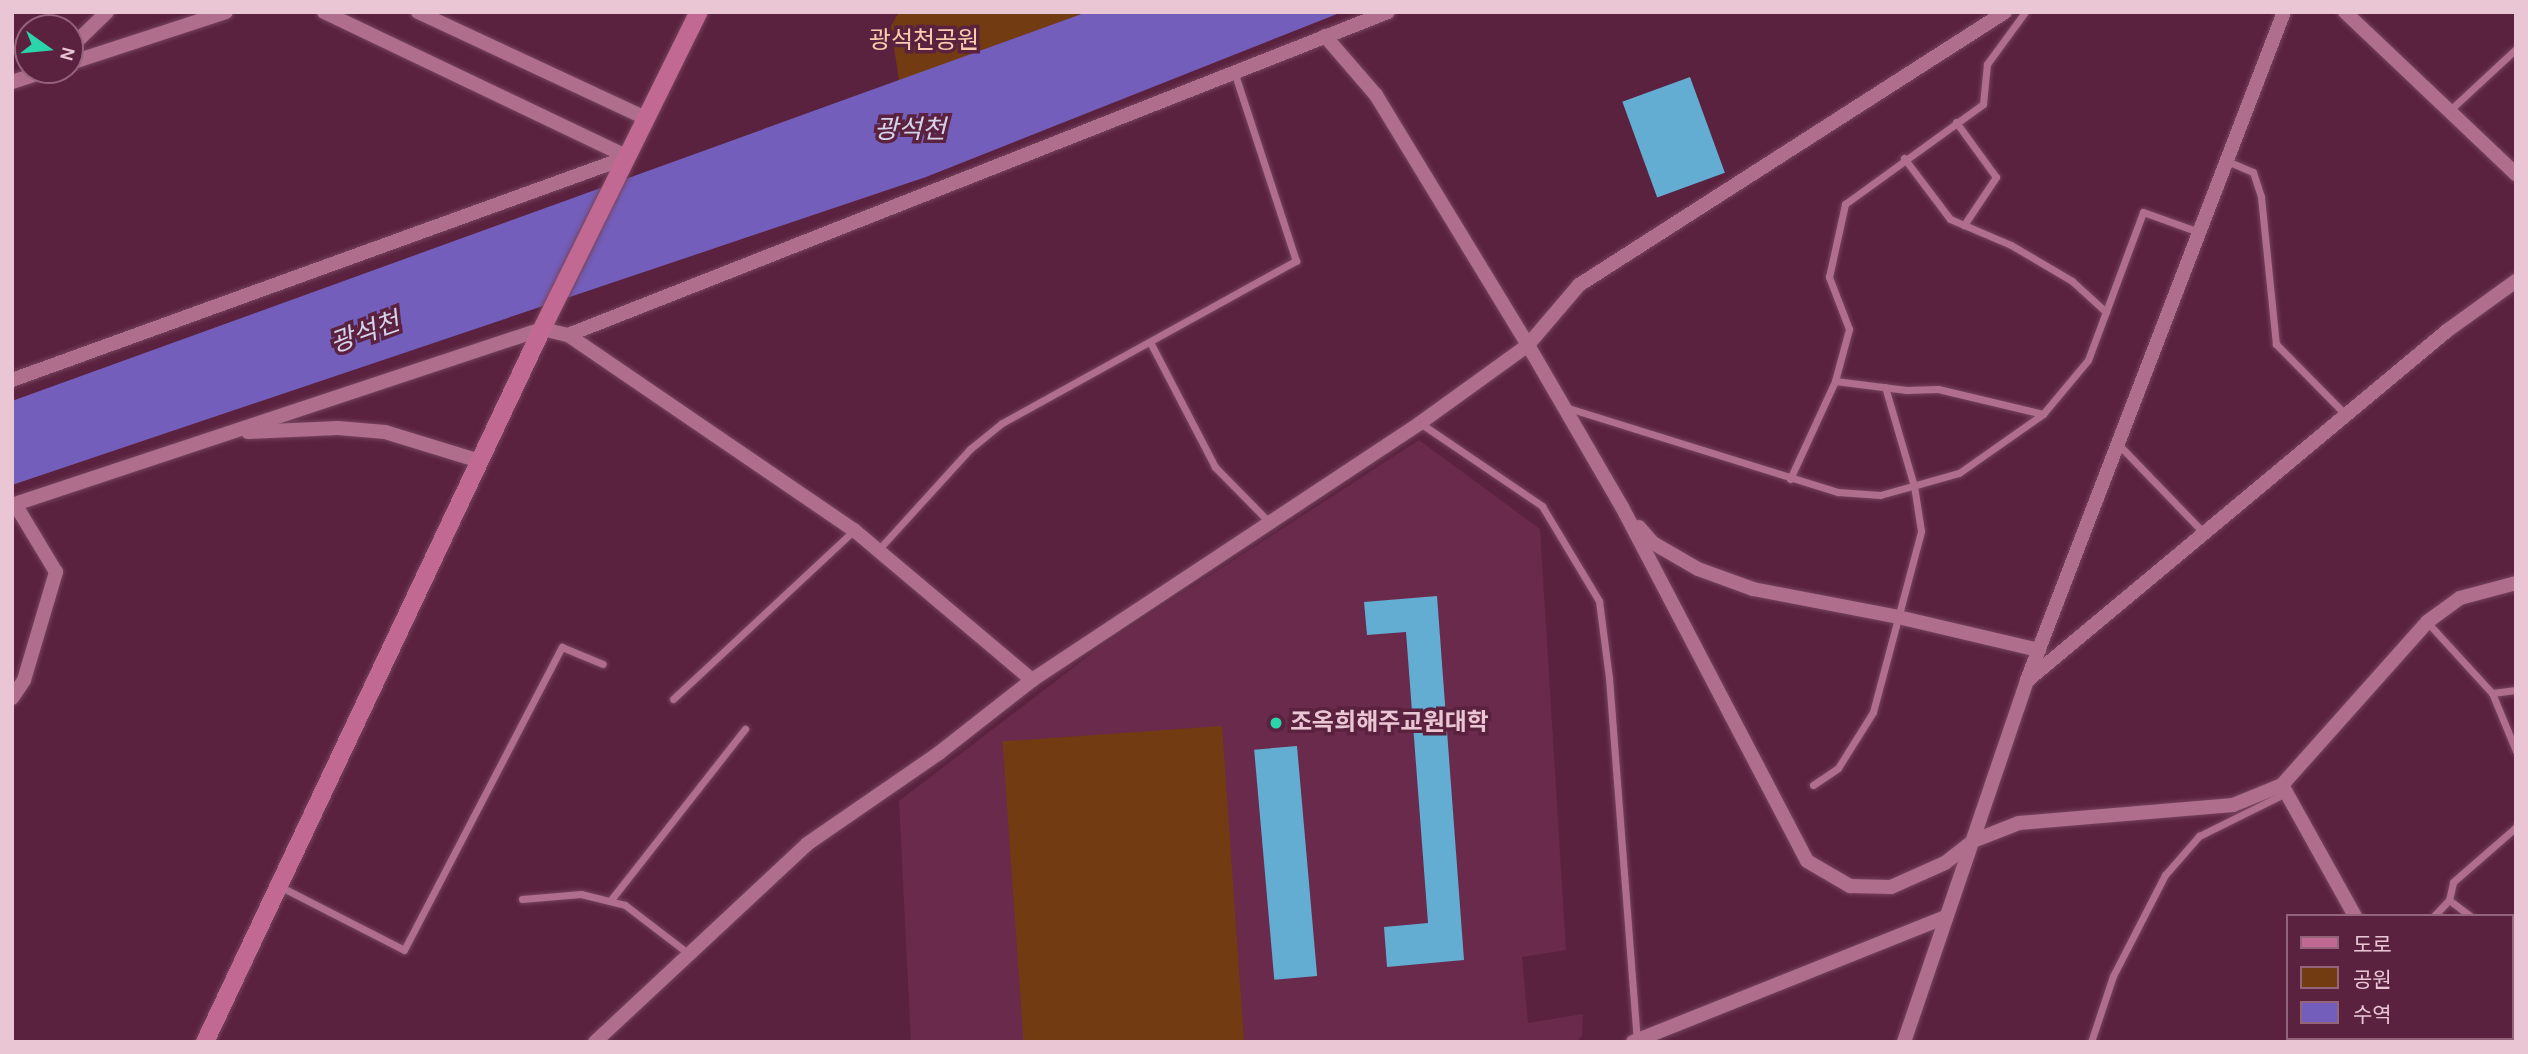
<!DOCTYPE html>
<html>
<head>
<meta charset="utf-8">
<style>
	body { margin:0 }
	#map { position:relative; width:2528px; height:1054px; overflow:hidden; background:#5b223f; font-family:Karla,"Noto Sans KR",sans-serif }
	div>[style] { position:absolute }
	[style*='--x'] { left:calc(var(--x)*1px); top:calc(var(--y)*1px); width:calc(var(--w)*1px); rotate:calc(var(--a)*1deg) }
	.built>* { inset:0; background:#6a2a4b }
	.green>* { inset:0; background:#733b12; transform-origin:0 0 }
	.water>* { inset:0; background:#745ebb }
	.building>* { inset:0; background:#63add2; transform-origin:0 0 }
	.roads { filter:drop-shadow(0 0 2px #75435d) drop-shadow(0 0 2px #75435d) }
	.street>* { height:7px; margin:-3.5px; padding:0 3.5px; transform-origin:3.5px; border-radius:3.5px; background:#af6e8b }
	.secondary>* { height:14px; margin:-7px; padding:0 7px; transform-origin:7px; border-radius:7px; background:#af6e8b }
	.primary>* { height:18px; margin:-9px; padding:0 9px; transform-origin:9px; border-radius:9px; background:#c16992 }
	.dots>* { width:19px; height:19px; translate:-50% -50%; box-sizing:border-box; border:4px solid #5b223f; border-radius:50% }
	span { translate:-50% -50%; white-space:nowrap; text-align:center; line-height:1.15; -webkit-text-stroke:7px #5b223f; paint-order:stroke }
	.park-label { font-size:24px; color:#fdccaf }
	.poi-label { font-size:24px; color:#eac6d4; font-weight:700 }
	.left { translate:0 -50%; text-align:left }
	.water-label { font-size:26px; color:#d5d2eb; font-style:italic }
	.frame { position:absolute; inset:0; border:14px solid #eac6d4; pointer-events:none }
	.legend { position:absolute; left:2286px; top:914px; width:228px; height:126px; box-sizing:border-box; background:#5b223f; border:2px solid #94647b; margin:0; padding:9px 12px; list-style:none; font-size:21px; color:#eac6d4 }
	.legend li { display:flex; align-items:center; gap:14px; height:35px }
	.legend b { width:35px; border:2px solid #94647b }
	.north { position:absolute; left:14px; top:14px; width:70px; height:70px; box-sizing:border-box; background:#5b223f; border:2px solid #94647b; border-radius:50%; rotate:105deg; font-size:19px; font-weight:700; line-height:28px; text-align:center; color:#eac6d4 }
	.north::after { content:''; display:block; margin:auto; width:24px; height:32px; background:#2ad5ac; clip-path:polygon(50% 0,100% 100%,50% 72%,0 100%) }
</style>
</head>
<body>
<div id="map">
	<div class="built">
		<div style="clip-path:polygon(1419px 440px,1540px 529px,1566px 950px,1522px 957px,1528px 1023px,1583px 1014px,1582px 1036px,1576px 1042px,911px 1042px,899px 801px,1104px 644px)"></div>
	</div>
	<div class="green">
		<div style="clip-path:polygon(899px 12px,1087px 12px,899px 81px,891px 26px)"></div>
		<div style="left:1222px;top:726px;width:317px;height:220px;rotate:86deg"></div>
	</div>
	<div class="water">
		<div style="clip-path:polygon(1087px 12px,1342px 12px,926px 177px,12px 485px,12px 401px)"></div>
	</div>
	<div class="building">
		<div style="left:1690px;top:77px;width:102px;height:72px;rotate:70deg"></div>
		<div style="clip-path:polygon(1437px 596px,1464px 960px,1387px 967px,1384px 927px,1428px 923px,1406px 632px,1367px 635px,1364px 602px)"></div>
		<div style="left:1297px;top:746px;width:231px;height:43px;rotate:85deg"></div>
	</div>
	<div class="roads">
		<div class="street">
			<div style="--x:2449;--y:111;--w:91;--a:-42.8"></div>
			<div style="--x:1956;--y:122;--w:68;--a:54"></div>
			<div style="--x:1996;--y:177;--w:58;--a:123.7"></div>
			<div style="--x:1904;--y:158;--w:76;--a:53"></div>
			<div style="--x:1950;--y:219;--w:66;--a:23.1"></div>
			<div style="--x:2011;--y:245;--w:71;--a:30.5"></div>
			<div style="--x:2072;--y:281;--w:46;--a:42.4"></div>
			<div style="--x:2227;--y:161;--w:28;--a:23"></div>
			<div style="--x:2253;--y:172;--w:26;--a:72"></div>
			<div style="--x:2261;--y:197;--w:148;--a:84.2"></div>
			<div style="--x:2276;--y:344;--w:100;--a:45.4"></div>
			<div style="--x:1150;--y:342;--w:141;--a:62.5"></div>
			<div style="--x:1215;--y:467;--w:78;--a:45.5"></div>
			<div style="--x:1835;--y:381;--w:72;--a:7.2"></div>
			<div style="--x:1906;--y:390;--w:32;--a:-2"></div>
			<div style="--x:1938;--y:389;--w:108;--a:13.4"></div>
			<div style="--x:1565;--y:407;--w:286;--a:17.3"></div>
			<div style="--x:1838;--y:492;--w:42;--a:4.1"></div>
			<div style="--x:1880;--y:495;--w:82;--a:-15.6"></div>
			<div style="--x:1959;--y:473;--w:103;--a:-35.1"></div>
			<div style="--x:2043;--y:414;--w:70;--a:-50.2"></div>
			<div style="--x:2088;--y:360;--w:158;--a:-69.6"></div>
			<div style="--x:2143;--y:212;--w:59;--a:19.7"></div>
			<div style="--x:1420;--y:423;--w:148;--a:34.2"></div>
			<div style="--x:1542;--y:506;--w:111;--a:59"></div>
			<div style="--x:1599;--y:601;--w:78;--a:82.6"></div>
			<div style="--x:1609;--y:678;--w:363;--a:85.6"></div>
			<div style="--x:2118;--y:444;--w:124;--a:46"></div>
			<div style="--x:1790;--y:479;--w:108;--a:-65.3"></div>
			<div style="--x:1835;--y:381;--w:54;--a:-74.9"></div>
			<div style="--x:1849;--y:329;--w:56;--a:-111"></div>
			<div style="--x:1829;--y:277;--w:75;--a:-77.6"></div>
			<div style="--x:1845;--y:204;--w:170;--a:-35.9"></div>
			<div style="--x:1983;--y:104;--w:40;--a:-84.3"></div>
			<div style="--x:1987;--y:64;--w:64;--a:-53.8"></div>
			<div style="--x:879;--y:549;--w:135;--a:-47.7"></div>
			<div style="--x:970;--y:449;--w:41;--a:-39.1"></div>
			<div style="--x:1002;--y:423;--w:336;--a:-28.9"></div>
			<div style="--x:1296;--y:261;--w:200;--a:-108.1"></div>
			<div style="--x:2427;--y:622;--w:96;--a:47.5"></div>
			<div style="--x:2492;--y:693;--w:63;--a:67.5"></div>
			<div style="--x:2492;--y:693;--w:24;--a:-7"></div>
			<div style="--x:673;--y:699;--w:248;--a:-43"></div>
			<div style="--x:1813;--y:785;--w:30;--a:-34"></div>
			<div style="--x:1838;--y:768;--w:66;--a:-58"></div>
			<div style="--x:1873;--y:712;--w:187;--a:-75.1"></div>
			<div style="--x:1921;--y:531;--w:46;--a:-98.8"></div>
			<div style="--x:1914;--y:486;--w:103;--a:-106.3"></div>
			<div style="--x:281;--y:887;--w:138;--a:27.1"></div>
			<div style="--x:404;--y:950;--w:342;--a:-62.5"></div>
			<div style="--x:562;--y:647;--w:44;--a:22.5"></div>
			<div style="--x:522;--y:899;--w:59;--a:-4.8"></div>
			<div style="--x:581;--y:894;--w:45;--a:14"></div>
			<div style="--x:625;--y:905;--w:81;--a:37.4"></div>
			<div style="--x:2449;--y:900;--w:26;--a:37"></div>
			<div style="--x:610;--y:901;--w:219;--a:-51.9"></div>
			<div style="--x:2434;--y:916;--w:22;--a:-47"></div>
			<div style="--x:2449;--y:900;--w:18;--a:-77"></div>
			<div style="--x:2453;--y:882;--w:84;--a:-41.1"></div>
			<div style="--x:2512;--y:947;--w:4;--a:27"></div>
			<div style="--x:2091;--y:1042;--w:70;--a:-71.6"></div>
			<div style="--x:2113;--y:976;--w:114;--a:-62.8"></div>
			<div style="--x:2165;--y:875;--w:52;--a:-48.9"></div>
			<div style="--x:2199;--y:836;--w:97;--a:-26.3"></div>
		</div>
		<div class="secondary">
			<div style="--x:324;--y:12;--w:337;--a:25.5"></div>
			<div style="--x:418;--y:12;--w:253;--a:25"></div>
			<div style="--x:2345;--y:12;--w:236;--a:43.5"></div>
			<div style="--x:1325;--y:36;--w:78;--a:49.2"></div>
			<div style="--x:1376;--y:95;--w:293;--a:58.7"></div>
			<div style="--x:1528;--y:345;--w:187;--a:59.9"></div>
			<div style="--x:1622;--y:507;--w:399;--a:62.4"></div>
			<div style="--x:1807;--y:861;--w:50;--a:30.2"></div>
			<div style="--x:1850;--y:886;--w:41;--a:1.4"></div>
			<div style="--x:1891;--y:887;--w:59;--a:-24"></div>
			<div style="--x:1945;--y:863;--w:36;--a:-38"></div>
			<div style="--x:1973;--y:841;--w:49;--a:-21.4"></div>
			<div style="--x:2019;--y:823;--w:215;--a:-4.8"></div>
			<div style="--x:2233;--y:805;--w:53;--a:-22.2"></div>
			<div style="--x:2282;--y:785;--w:218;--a:-48.3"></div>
			<div style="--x:2427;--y:622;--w:41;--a:-36"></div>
			<div style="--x:2460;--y:598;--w:58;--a:-15"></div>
			<div style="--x:70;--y:48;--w:52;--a:-44.2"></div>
			<div style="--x:70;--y:63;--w:164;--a:-18.1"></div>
			<div style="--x:12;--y:82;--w:40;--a:-18"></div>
			<div style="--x:568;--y:335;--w:346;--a:34.3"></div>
			<div style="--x:854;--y:530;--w:233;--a:40.1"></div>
			<div style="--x:12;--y:380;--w:655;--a:-19.9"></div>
			<div style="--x:248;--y:432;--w:90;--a:-2.5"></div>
			<div style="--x:338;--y:428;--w:47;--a:4.9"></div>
			<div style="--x:385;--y:432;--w:99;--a:17"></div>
			<div style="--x:12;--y:505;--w:558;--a:-18.37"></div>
			<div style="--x:542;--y:329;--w:27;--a:13"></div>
			<div style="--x:568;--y:335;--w:881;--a:-21.5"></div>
			<div style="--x:1639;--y:527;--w:21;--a:49"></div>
			<div style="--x:1653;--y:543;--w:52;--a:30"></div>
			<div style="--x:1698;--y:569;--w:59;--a:20"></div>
			<div style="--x:1753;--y:589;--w:148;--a:10.9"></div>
			<div style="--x:1898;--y:617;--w:145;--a:13.2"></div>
			<div style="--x:2028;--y:680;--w:547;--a:-39.81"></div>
			<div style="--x:2448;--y:330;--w:84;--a:-35.8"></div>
			<div style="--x:12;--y:698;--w:22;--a:-56"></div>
			<div style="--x:24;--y:680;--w:113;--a:-73.5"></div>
			<div style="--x:56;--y:572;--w:79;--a:-121.1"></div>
			<div style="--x:2282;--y:785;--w:150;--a:60.9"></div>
			<div style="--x:2460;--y:1038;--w:6;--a:45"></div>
			<div style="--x:595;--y:1042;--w:290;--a:-43"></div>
			<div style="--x:807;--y:844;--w:160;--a:-34.6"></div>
			<div style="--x:939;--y:753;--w:118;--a:-38.1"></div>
			<div style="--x:1032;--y:680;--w:465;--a:-33.5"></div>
			<div style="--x:1420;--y:423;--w:133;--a:-35.8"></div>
			<div style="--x:1528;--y:345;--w:79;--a:-49.6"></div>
			<div style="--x:1579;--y:285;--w:506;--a:-32.65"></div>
			<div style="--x:1633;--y:1042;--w:337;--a:-21.8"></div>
			<div style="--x:1904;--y:1042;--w:382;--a:-71.2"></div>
			<div style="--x:2027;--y:680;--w:716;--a:-68.96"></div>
		</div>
		<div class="primary">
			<div style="--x:205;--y:1042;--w:789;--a:-64.7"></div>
			<div style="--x:542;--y:329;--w:354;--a:-63.7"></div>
		</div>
	</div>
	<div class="dots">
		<div style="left:1276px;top:723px;background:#2ad5ac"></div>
	</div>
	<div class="park-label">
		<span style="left:924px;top:41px">광석천공원</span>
	</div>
	<div class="poi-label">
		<span class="left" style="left:1290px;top:723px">조옥희해주교원대학</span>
	</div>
	<div class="water-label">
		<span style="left:910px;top:130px">광석천</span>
		<span style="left:365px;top:333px;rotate:-20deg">광석천</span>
	</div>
	<div class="frame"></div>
	<ul class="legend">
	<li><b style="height:9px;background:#c16992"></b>도로</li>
	<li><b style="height:19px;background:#733b12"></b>공원</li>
	<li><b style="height:19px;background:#745ebb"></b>수역</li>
	</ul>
	<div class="north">N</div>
</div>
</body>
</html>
